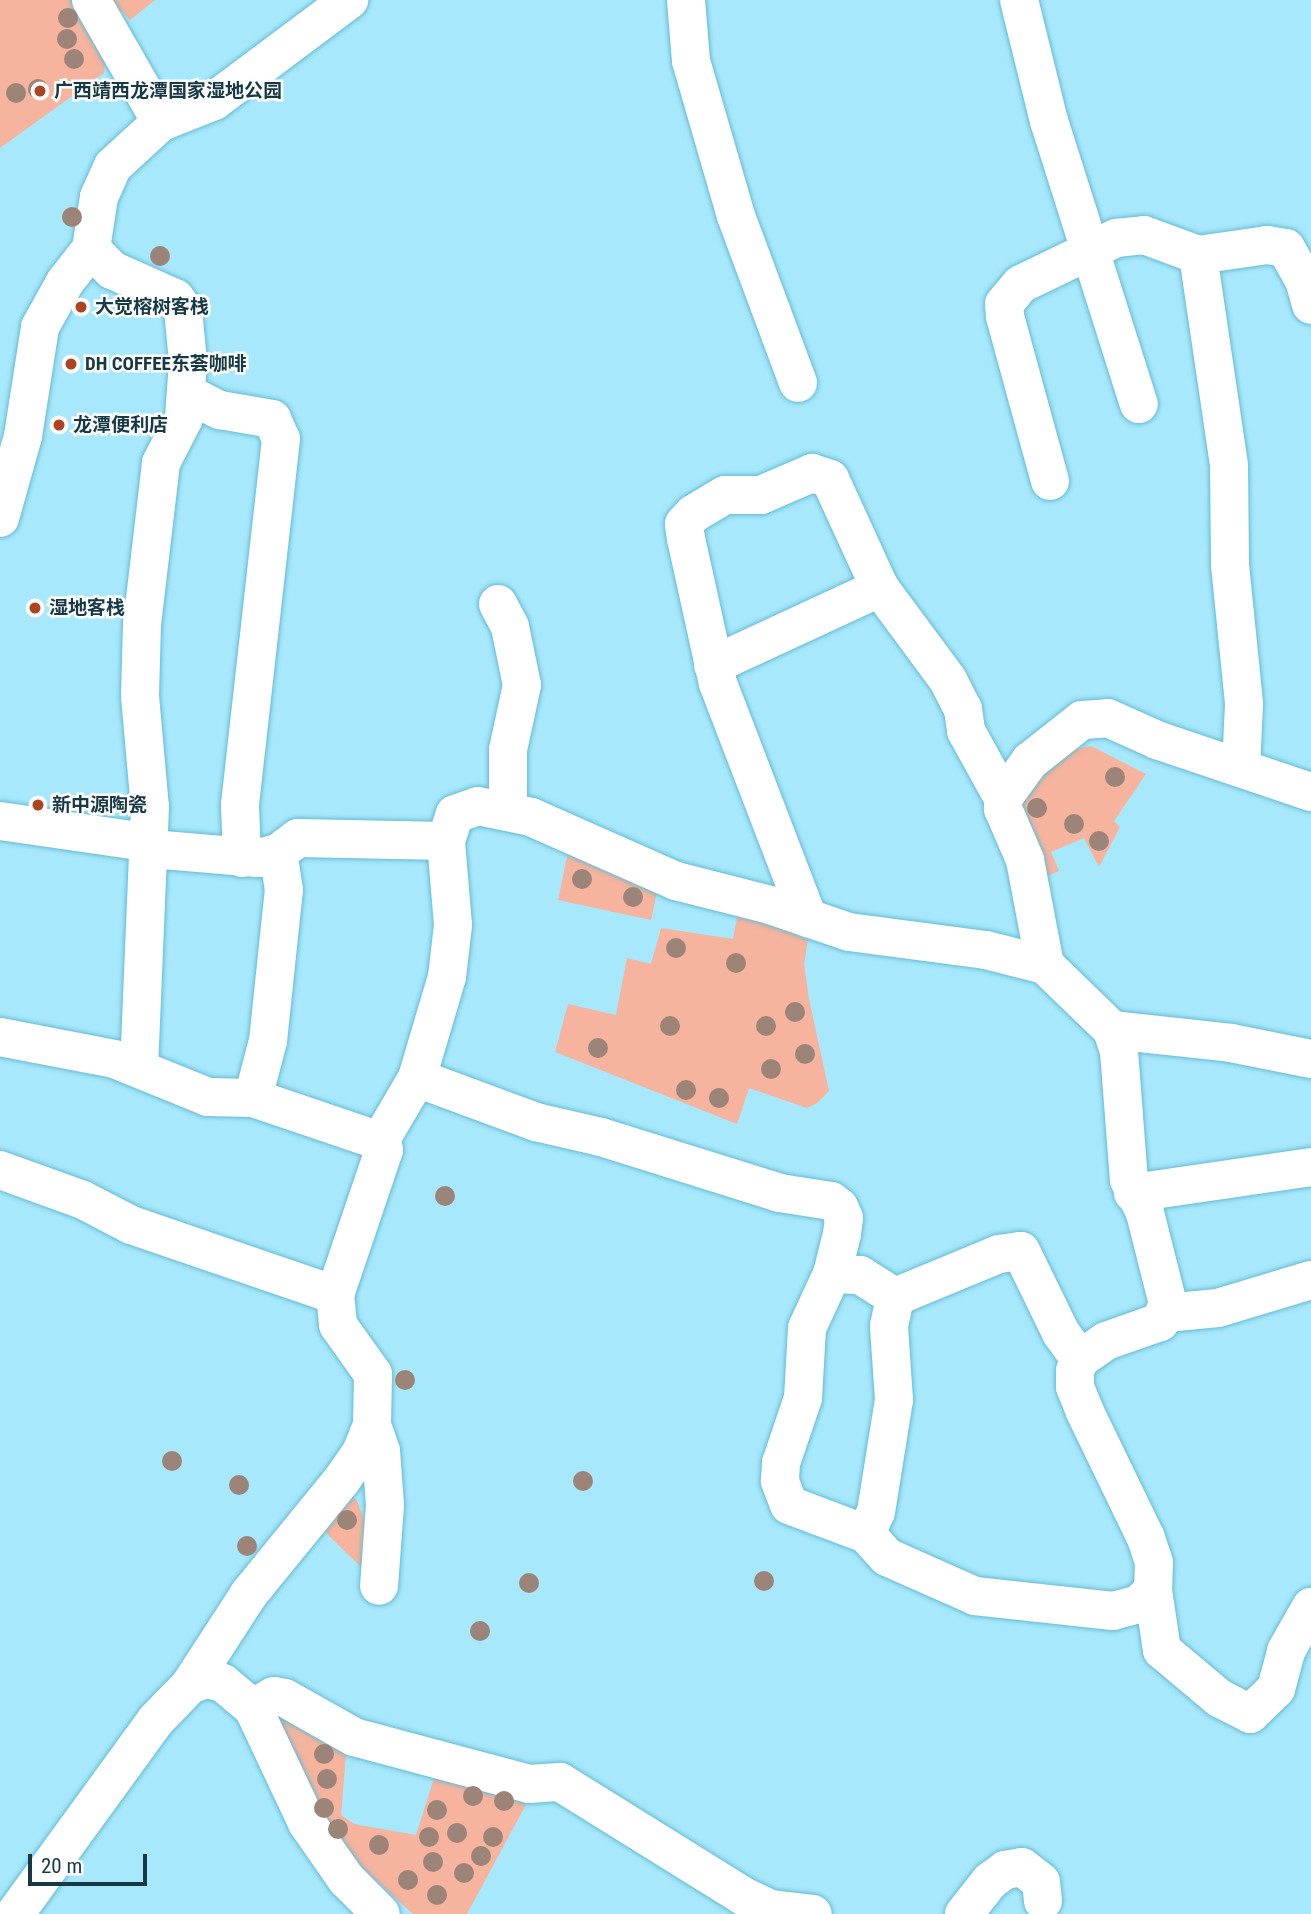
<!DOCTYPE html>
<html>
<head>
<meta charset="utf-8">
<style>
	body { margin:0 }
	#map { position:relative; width:1311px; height:1914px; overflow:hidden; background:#a7e8fc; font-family:"Roboto Condensed","Noto Sans SC",sans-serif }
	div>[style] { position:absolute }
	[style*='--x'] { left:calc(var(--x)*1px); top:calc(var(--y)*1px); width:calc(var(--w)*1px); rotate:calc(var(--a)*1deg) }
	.green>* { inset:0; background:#f6b39d }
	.roads { filter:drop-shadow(0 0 2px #68bbd3) drop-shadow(0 0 2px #68bbd3) }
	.minor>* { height:38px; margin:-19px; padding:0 19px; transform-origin:19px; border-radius:19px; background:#fff }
	.trees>* { width:20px; height:20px; margin:-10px; border-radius:50%; background:#9c8478 }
	.dots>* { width:19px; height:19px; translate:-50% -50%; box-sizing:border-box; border:4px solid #fdfdfd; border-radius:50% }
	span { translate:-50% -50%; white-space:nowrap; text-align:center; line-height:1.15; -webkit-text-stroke:5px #fdfdfd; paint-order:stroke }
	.poi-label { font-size:19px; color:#163943; font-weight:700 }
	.left { translate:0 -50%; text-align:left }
	.scale { position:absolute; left:28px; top:1854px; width:119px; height:32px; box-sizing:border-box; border:4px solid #163943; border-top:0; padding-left:9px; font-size:21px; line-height:24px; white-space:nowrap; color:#163943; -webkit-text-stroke:5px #fdfdfd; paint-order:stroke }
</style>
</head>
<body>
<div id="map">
	<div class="green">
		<div style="clip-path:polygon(0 0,155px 0,130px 20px,121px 10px,109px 20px,104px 73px,0 148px)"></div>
		<div style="clip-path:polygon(1091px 746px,1146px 774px,1114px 821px,1120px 827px,1099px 867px,1084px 838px,1051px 852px,1059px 871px,1032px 882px,1016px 803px,1064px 751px)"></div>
		<div style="clip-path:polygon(569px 847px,659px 882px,651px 920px,558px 900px)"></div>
		<div style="clip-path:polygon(739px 907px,808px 940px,804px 964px,809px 999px,829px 1091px,817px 1103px,807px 1108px,749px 1088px,737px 1124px,555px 1052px,568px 1004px,616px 1015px,627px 958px,651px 964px,661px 928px,733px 939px)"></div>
		<div style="clip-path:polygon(348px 1492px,357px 1501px,367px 1528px,366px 1572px,316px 1523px)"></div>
		<div style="clip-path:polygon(279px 1706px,346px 1754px,341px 1815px,354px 1824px,416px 1835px,436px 1772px,530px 1797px,467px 1914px,413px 1914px,350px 1857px,321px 1822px,276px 1724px)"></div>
	</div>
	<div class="roads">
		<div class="minor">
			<div style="--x:686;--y:0;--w:61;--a:85.3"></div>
			<div style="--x:691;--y:61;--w:161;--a:73.8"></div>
			<div style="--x:736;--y:216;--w:178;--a:69.6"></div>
			<div style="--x:1019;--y:0;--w:125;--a:76.1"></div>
			<div style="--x:1049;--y:121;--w:297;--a:72.4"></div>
			<div style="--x:161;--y:122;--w:57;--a:-21.6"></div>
			<div style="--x:214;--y:101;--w:169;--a:-36.8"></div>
			<div style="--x:91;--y:249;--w:30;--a:45"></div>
			<div style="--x:112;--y:270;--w:69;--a:24"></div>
			<div style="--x:175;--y:298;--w:14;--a:54"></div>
			<div style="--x:183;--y:309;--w:53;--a:84.6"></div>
			<div style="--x:188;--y:362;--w:56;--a:94.1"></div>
			<div style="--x:184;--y:418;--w:51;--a:117.1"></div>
			<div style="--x:161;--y:463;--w:162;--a:96.7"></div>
			<div style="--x:142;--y:624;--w:72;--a:91.6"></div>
			<div style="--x:140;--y:696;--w:111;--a:84.9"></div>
			<div style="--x:150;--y:807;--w:260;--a:92.4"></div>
			<div style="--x:1198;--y:255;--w:213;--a:81.6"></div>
			<div style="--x:1229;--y:466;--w:99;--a:89.4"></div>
			<div style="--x:1230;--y:565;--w:140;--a:84.2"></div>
			<div style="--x:1244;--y:704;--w:63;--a:92.7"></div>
			<div style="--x:188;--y:394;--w:36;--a:27"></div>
			<div style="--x:220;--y:410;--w:53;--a:9.8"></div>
			<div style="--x:272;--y:419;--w:22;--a:66"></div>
			<div style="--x:281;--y:439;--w:368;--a:96.4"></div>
			<div style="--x:240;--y:805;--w:53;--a:87.8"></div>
			<div style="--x:1050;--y:481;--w:170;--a:-105.3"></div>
			<div style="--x:1005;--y:317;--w:13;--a:-94"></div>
			<div style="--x:1004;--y:304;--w:26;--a:-50"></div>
			<div style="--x:1021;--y:284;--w:106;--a:-25.8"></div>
			<div style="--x:1116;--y:238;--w:28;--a:-6"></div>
			<div style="--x:1144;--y:235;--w:58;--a:20.3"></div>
			<div style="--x:1198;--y:255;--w:70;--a:-8.2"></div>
			<div style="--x:1267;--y:245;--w:19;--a:9"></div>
			<div style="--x:1286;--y:248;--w:37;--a:61"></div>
			<div style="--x:1304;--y:280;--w:26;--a:74"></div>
			<div style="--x:0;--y:518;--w:85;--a:-74.3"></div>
			<div style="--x:23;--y:436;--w:110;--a:-81.1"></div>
			<div style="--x:40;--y:327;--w:51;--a:-60.9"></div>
			<div style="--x:65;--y:282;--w:42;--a:-51.8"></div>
			<div style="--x:91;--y:249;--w:53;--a:-81.3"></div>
			<div style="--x:99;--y:197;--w:34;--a:-66"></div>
			<div style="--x:113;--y:166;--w:65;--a:-42.5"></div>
			<div style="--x:161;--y:122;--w:141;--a:-119.8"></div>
			<div style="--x:498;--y:604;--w:26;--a:62"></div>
			<div style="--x:510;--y:627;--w:59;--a:78.3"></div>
			<div style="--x:522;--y:685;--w:66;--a:102.2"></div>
			<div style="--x:508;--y:750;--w:60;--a:90"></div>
			<div style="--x:713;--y:665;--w:184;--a:-24.8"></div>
			<div style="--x:0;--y:821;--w:140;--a:8.2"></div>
			<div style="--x:139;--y:841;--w:26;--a:21"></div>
			<div style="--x:163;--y:850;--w:95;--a:4.8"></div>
			<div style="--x:258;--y:858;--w:21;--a:-14"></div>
			<div style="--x:278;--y:853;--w:25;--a:-37"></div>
			<div style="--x:298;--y:838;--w:148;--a:1.2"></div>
			<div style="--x:446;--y:841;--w:28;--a:-72"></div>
			<div style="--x:455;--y:814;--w:24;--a:-19"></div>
			<div style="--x:478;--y:806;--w:54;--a:11.7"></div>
			<div style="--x:531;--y:817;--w:158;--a:23.8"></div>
			<div style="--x:676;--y:881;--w:97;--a:14.3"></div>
			<div style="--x:770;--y:905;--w:83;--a:18.9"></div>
			<div style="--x:849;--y:932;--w:138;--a:7.5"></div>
			<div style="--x:986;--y:950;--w:61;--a:14.3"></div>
			<div style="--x:1045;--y:965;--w:93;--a:44.1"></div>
			<div style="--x:1112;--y:1030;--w:22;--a:72"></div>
			<div style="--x:1119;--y:1051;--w:129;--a:85.6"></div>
			<div style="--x:1129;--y:1180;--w:37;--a:64"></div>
			<div style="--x:1145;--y:1213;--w:94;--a:75.8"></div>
			<div style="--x:1168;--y:1304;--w:20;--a:114"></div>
			<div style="--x:1160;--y:1322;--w:57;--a:160.6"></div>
			<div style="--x:1106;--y:1341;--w:32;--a:145"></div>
			<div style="--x:1080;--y:1359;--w:13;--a:113"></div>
			<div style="--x:1075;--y:1371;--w:16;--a:90"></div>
			<div style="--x:1075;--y:1387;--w:27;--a:68"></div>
			<div style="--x:1085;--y:1412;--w:140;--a:64.2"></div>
			<div style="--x:1146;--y:1538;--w:26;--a:72"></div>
			<div style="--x:1154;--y:1563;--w:27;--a:92"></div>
			<div style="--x:1153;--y:1590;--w:20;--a:135"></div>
			<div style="--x:1139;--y:1604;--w:27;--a:165"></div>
			<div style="--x:1113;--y:1611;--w:139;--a:-173.8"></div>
			<div style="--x:975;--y:1596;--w:96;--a:-156.1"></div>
			<div style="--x:887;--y:1557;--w:31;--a:-132"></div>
			<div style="--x:866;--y:1534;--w:82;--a:-159.4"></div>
			<div style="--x:789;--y:1505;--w:26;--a:-111"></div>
			<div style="--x:780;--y:1481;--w:18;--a:-87"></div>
			<div style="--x:781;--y:1463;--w:69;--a:-71.3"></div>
			<div style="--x:803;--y:1398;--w:70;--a:-86.7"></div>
			<div style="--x:807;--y:1328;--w:60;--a:-65.2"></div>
			<div style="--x:832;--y:1274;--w:41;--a:-76"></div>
			<div style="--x:842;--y:1234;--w:16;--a:-83"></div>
			<div style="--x:844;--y:1218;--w:12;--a:-114"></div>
			<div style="--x:839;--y:1207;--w:10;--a:-143"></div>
			<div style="--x:831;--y:1201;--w:52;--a:-171.1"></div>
			<div style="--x:780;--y:1193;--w:188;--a:-162.6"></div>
			<div style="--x:601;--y:1137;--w:67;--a:-167"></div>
			<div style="--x:536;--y:1122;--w:127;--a:-159.7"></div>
			<div style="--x:808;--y:918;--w:251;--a:-111"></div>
			<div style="--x:718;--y:684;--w:148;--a:-102.4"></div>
			<div style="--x:686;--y:539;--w:15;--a:-98"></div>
			<div style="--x:684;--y:524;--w:13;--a:-48"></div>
			<div style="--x:693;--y:514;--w:37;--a:-31"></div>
			<div style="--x:725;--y:495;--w:36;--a:0"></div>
			<div style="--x:761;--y:495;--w:56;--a:-23.3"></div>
			<div style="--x:812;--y:473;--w:19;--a:18"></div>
			<div style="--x:830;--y:479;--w:120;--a:65.4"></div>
			<div style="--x:880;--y:588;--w:114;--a:53.5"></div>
			<div style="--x:948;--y:680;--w:33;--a:63"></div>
			<div style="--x:963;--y:709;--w:22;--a:82"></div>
			<div style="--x:966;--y:731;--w:77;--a:61.1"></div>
			<div style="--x:1045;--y:965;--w:107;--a:-100.8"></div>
			<div style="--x:1025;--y:860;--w:56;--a:-113.3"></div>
			<div style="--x:1003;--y:809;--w:11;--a:-90"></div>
			<div style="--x:1003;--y:798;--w:46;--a:-53.9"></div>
			<div style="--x:1030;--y:761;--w:66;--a:-38.3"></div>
			<div style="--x:1082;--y:720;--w:26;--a:-4"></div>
			<div style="--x:1108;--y:718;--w:54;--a:24.2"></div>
			<div style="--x:1157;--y:740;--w:163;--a:18.7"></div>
			<div style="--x:1112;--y:1030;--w:120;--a:6.2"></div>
			<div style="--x:1231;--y:1043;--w:82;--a:11.3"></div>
			<div style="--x:0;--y:1037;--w:116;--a:10.9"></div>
			<div style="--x:114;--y:1059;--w:101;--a:22"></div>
			<div style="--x:208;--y:1097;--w:45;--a:1.3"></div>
			<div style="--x:253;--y:1098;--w:134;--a:18.7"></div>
			<div style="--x:380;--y:1141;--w:10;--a:66"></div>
			<div style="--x:384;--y:1150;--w:153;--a:108.7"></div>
			<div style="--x:335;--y:1295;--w:30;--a:84"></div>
			<div style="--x:338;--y:1325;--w:60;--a:54.5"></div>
			<div style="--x:373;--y:1374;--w:51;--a:91.1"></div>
			<div style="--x:372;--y:1425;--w:31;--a:112"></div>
			<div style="--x:360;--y:1454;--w:33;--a:125"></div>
			<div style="--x:341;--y:1481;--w:146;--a:129.2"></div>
			<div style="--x:249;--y:1594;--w:108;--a:123"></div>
			<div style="--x:253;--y:1098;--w:59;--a:-75.3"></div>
			<div style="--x:268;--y:1041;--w:152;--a:-84"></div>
			<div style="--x:284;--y:890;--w:37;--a:-99"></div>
			<div style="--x:380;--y:1141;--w:73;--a:-59.6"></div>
			<div style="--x:417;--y:1078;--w:105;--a:-73.5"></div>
			<div style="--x:447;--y:977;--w:52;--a:-83.4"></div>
			<div style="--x:453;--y:925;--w:84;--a:-94.8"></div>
			<div style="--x:0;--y:1170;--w:88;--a:19.9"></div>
			<div style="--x:83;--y:1200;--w:54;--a:27.5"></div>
			<div style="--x:131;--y:1225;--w:216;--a:18.9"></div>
			<div style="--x:1133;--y:1193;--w:180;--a:-8.3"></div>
			<div style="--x:832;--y:1274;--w:28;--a:2"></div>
			<div style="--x:860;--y:1275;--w:41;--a:32.2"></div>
			<div style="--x:895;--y:1297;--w:113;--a:-22.5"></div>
			<div style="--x:999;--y:1254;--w:22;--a:-8"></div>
			<div style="--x:1021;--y:1251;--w:91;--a:64"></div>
			<div style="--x:1061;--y:1333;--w:32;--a:54"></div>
			<div style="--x:1166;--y:1313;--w:52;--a:-5.5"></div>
			<div style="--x:1218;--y:1308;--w:97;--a:-16.8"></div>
			<div style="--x:372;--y:1425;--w:28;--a:71"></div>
			<div style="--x:381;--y:1451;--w:54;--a:85.8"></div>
			<div style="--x:385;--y:1505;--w:81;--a:94.2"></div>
			<div style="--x:866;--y:1534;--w:24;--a:-66"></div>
			<div style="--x:876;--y:1512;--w:113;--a:-80.9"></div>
			<div style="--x:894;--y:1400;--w:74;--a:-93.9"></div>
			<div style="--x:889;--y:1326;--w:30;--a:-78"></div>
			<div style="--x:1153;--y:1590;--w:61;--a:81.5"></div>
			<div style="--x:1162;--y:1650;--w:75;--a:40.1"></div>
			<div style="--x:1219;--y:1698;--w:35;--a:27"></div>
			<div style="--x:1250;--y:1714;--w:36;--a:-44"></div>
			<div style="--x:1276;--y:1689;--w:39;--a:-75"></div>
			<div style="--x:1286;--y:1651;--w:51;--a:-60.4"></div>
			<div style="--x:253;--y:1708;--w:24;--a:-30"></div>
			<div style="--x:274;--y:1696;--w:11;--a:10"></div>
			<div style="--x:285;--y:1698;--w:79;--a:29.5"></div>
			<div style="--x:354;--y:1737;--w:181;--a:15"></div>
			<div style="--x:529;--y:1784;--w:31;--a:-4"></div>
			<div style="--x:560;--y:1782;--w:216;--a:31.9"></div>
			<div style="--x:743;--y:1896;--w:31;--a:25"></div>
			<div style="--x:771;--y:1909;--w:42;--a:6.8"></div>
			<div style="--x:15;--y:1914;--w:240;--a:-54"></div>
			<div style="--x:156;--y:1720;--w:49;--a:-45.8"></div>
			<div style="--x:190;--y:1685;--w:17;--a:-21"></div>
			<div style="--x:206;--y:1679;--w:17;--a:13"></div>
			<div style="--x:223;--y:1683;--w:39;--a:40"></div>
			<div style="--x:253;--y:1708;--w:127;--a:64.8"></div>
			<div style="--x:307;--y:1823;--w:68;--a:55.1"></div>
			<div style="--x:346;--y:1879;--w:49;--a:45"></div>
			<div style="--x:964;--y:1914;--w:42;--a:-51.8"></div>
			<div style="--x:990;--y:1881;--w:19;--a:-36"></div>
			<div style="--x:1005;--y:1870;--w:17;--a:-10"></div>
			<div style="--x:1022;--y:1867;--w:24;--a:38"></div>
			<div style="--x:1041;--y:1882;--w:19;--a:84"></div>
		</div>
	</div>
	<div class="trees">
		<div style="left:68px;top:18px"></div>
		<div style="left:67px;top:39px"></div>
		<div style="left:74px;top:59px"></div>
		<div style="left:38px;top:89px"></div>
		<div style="left:16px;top:93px"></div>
		<div style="left:72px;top:217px"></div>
		<div style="left:160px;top:256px"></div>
		<div style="left:1115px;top:777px"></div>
		<div style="left:1037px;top:808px"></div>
		<div style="left:1074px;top:824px"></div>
		<div style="left:1099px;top:841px"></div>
		<div style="left:582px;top:879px"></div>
		<div style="left:633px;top:897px"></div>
		<div style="left:676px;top:948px"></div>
		<div style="left:736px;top:963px"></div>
		<div style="left:795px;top:1012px"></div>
		<div style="left:670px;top:1026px"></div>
		<div style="left:766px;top:1026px"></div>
		<div style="left:598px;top:1048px"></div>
		<div style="left:805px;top:1054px"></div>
		<div style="left:771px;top:1069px"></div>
		<div style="left:686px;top:1090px"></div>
		<div style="left:719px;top:1098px"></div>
		<div style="left:445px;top:1196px"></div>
		<div style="left:405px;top:1380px"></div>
		<div style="left:172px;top:1461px"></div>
		<div style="left:583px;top:1481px"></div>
		<div style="left:239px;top:1485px"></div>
		<div style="left:347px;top:1520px"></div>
		<div style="left:247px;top:1546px"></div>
		<div style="left:764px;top:1581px"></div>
		<div style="left:529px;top:1583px"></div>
		<div style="left:480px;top:1631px"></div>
		<div style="left:324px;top:1754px"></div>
		<div style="left:327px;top:1779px"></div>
		<div style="left:473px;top:1796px"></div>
		<div style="left:504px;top:1801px"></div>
		<div style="left:324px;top:1808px"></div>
		<div style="left:437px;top:1810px"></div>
		<div style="left:338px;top:1829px"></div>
		<div style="left:457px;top:1833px"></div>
		<div style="left:429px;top:1837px"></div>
		<div style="left:493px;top:1837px"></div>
		<div style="left:379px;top:1845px"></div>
		<div style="left:481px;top:1856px"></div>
		<div style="left:433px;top:1862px"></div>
		<div style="left:464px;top:1873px"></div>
		<div style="left:408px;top:1880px"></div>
		<div style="left:437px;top:1895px"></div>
	</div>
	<div class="dots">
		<div style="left:40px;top:91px;background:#ac4421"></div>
		<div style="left:81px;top:307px;background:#ac4421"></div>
		<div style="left:71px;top:364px;background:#ac4421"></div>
		<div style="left:59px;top:425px;background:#ac4421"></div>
		<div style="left:35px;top:608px;background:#ac4421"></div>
		<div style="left:38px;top:805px;background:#ac4421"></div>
	</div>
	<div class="poi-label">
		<span class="left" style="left:54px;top:91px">广西靖西龙潭国家湿地公园</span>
		<span class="left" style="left:95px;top:307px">大觉榕树客栈</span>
		<span class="left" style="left:85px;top:364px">DH COFFEE东荟咖啡</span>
		<span class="left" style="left:73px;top:425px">龙潭便利店</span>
		<span class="left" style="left:49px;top:608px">湿地客栈</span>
		<span class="left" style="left:52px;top:805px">新中源陶瓷</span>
	</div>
	<div class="scale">20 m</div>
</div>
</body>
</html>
